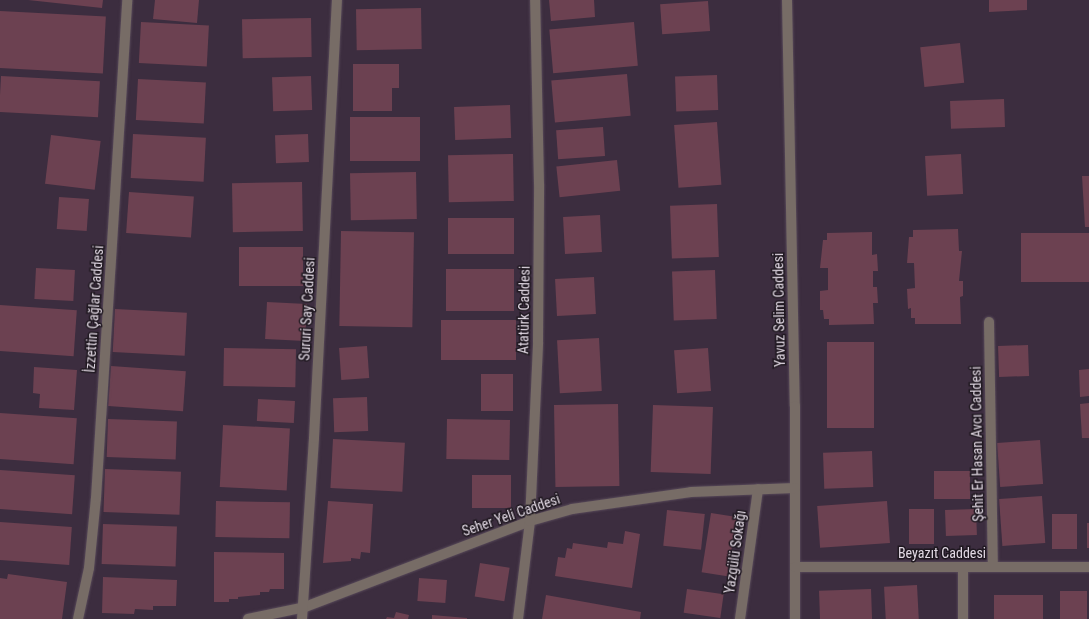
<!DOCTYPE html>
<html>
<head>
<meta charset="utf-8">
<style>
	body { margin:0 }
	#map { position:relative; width:1089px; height:619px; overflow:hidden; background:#3c2d3f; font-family:"Roboto Condensed",sans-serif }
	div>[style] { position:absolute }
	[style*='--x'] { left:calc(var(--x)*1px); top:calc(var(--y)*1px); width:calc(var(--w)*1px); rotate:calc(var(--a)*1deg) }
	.building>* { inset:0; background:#6c4151; transform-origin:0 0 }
	.roads { filter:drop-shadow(0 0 1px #574959) drop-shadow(0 0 1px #574959) }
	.minor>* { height:10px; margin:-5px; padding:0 5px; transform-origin:5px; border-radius:5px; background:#776c66 }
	span { translate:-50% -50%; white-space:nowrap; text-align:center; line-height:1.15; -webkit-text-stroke:3px #1f1820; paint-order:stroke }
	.street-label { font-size:14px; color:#e2d9e4 }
</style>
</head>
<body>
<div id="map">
	<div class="building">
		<div style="clip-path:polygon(28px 0,103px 0,102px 8px)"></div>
		<div style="clip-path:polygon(155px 0,199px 0,197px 23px,153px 19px)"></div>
		<div style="clip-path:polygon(549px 0,594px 0,595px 17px,551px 21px)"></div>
		<div style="clip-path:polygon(989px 0,1027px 0,1027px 10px,989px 12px)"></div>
		<div style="left:708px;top:1px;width:30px;height:48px;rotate:86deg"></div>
		<div style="left:421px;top:8px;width:41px;height:65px;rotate:89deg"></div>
		<div style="left:0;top:11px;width:106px;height:57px;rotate:3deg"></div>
		<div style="left:311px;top:18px;width:39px;height:69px;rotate:89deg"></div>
		<div style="left:141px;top:22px;width:68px;height:41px;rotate:3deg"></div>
		<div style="left:634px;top:22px;width:44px;height:85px;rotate:85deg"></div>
		<div style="left:960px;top:43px;width:40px;height:40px;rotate:84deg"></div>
		<div style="clip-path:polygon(353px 64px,399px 64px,399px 88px,392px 88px,392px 111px,353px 111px)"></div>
		<div style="left:627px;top:74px;width:42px;height:76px;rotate:85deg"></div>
		<div style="left:717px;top:75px;width:35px;height:42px;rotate:88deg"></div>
		<div style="left:1px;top:76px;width:99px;height:36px;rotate:3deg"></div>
		<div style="left:311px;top:76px;width:34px;height:39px;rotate:88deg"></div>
		<div style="left:138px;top:79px;width:68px;height:41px;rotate:3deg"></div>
		<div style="left:1004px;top:99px;width:28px;height:54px;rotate:88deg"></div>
		<div style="left:510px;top:105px;width:33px;height:56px;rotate:88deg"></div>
		<div style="left:420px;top:117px;width:44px;height:70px;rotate:90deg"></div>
		<div style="left:717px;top:122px;width:63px;height:43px;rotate:86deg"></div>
		<div style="left:603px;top:127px;width:29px;height:47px;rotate:86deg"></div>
		<div style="left:133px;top:134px;width:73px;height:44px;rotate:3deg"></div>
		<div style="left:308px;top:134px;width:28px;height:33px;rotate:88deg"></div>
		<div style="left:51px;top:135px;width:50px;height:49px;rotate:7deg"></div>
		<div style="left:513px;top:154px;width:47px;height:65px;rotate:89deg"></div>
		<div style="left:961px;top:154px;width:40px;height:36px;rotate:87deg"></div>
		<div style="left:617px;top:160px;width:31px;height:61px;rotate:84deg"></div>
		<div style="left:416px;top:172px;width:47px;height:66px;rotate:89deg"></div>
		<div style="clip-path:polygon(1082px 176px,1089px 176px,1089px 227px,1085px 227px)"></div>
		<div style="left:302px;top:182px;width:49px;height:70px;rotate:89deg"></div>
		<div style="left:129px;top:192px;width:65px;height:41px;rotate:4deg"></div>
		<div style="left:59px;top:197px;width:30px;height:32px;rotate:4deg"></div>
		<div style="left:717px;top:204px;width:53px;height:47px;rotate:88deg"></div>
		<div style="left:600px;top:215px;width:37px;height:37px;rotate:87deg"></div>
		<div style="left:448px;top:218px;width:66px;height:36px"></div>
		<div style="clip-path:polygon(958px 229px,959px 251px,962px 251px,959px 281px,963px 281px,963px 296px,960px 297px,961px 324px,915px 324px,915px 318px,911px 318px,911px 308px,908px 309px,907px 289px,915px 288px,914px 263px,907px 263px,909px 237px,913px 237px,913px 230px)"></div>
		<div style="left:341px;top:231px;width:73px;height:95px;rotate:1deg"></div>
		<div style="clip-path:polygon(872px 232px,872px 255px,877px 254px,878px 271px,873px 271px,873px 287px,877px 287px,878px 303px,873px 303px,874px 324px,829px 325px,829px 319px,824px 319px,823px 310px,820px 310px,820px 291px,828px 290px,828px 268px,820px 268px,823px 240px,827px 240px,827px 233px)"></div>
		<div style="left:1089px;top:233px;width:49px;height:68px;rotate:90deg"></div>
		<div style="left:239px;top:247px;width:64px;height:39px"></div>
		<div style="left:36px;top:268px;width:39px;height:31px;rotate:3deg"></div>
		<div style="left:446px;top:269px;width:68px;height:42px"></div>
		<div style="left:715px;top:270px;width:49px;height:43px;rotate:88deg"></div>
		<div style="left:594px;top:277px;width:37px;height:39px;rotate:87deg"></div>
		<div style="left:267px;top:302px;width:40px;height:37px;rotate:3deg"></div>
		<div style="left:0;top:305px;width:77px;height:46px;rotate:4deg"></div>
		<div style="left:115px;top:309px;width:72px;height:43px;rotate:3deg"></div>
		<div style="left:516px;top:320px;width:40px;height:75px;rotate:90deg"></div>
		<div style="left:599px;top:338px;width:53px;height:42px;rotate:87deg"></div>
		<div style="left:827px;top:342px;width:47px;height:86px"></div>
		<div style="left:1028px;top:345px;width:31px;height:30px;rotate:88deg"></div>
		<div style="left:367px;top:346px;width:32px;height:28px;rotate:86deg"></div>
		<div style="left:224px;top:348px;width:72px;height:38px;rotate:1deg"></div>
		<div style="left:708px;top:348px;width:43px;height:34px;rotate:86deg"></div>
		<div style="left:111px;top:366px;width:75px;height:40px;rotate:4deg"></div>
		<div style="clip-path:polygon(34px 367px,77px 370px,74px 410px,39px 408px,40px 394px,33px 393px)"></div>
		<div style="clip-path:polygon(1089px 369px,1089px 396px,1080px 397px,1079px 370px)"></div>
		<div style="left:481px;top:374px;width:32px;height:37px"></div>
		<div style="left:367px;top:397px;width:34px;height:34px;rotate:88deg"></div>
		<div style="left:258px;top:399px;width:37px;height:22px;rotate:3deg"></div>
		<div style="clip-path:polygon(1089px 403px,1089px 438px,1082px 438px,1080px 404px)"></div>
		<div style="left:618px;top:404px;width:82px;height:64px;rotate:89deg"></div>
		<div style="left:653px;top:405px;width:60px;height:67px;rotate:2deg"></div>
		<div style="left:0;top:413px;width:77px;height:46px;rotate:4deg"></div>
		<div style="left:108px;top:419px;width:69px;height:38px;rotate:2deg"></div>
		<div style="left:447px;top:419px;width:63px;height:40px;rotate:1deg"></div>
		<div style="left:223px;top:425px;width:67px;height:62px;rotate:3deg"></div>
		<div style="left:333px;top:439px;width:72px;height:49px;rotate:3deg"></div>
		<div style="left:1040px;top:440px;width:44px;height:43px;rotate:86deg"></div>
		<div style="left:872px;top:451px;width:36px;height:49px;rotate:88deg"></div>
		<div style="left:105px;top:469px;width:76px;height:43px;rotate:2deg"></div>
		<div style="left:0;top:470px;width:75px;height:39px;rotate:4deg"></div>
		<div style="left:934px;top:471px;width:36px;height:28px"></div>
		<div style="left:511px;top:475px;width:33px;height:39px;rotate:90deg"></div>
		<div style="left:1042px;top:496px;width:47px;height:43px;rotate:86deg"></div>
		<div style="left:216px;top:501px;width:74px;height:36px;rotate:1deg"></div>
		<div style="clip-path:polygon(328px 501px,373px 504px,370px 553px,361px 552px,360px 559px,351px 558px,351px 561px,323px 563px)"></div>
		<div style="left:887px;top:501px;width:42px;height:70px;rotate:86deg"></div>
		<div style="left:909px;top:509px;width:25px;height:35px"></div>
		<div style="left:976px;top:509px;width:26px;height:31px;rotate:88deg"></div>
		<div style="left:667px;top:510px;width:38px;height:36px;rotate:6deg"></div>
		<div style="left:711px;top:513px;width:26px;height:60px;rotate:9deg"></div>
		<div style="left:1052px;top:514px;width:25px;height:35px"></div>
		<div style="left:0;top:522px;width:72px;height:38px;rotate:4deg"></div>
		<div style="left:1087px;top:523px;width:2px;height:25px"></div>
		<div style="left:103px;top:524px;width:74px;height:40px;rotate:2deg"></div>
		<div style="clip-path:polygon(625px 531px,640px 534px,632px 588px,555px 576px,558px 557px,565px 558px,567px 548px,572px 549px,573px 543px,607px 548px,608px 542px,623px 544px)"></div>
		<div style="clip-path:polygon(214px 552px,284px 553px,284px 589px,270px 589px,269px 592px,260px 592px,260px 595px,238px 597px,238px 599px,229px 599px,229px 602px,214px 602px)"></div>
		<div style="left:480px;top:563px;width:30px;height:34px;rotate:9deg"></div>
		<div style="clip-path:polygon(8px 574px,67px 582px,62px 619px,0 619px,0 578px,7px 579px)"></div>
		<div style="clip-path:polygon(103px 577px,177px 580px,176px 606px,153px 606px,153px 610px,135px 609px,134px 614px,102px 613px)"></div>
		<div style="left:419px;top:578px;width:28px;height:23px;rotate:4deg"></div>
		<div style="left:917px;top:585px;width:34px;height:33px;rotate:87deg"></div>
		<div style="left:687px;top:589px;width:37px;height:24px;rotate:8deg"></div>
		<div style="left:871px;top:589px;width:30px;height:52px;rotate:88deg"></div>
		<div style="left:1060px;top:591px;width:27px;height:28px"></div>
		<div style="clip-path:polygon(546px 595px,641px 612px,640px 619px,542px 619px)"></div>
		<div style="left:994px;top:595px;width:49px;height:24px"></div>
		<div style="clip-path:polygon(396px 612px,409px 615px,408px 619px,386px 619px,387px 617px,394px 618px)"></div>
		<div style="clip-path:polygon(432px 615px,467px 618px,467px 619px,432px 619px)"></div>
	</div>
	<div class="roads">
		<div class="minor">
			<div style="--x:787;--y:0;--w:406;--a:88.9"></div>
			<div style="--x:795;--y:406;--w:213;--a:90"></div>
			<div style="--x:989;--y:322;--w:245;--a:89.1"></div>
			<div style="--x:795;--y:567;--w:294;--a:0"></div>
			<div style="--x:78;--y:619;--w:52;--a:-77.8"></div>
			<div style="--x:89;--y:568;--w:70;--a:-84.3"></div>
			<div style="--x:96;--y:498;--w:499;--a:-86.4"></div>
			<div style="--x:248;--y:619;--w:58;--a:-11.9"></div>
			<div style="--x:305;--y:607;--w:241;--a:-20.9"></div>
			<div style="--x:530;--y:521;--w:44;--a:-15.9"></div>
			<div style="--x:572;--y:509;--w:120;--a:-8.1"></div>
			<div style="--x:691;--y:492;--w:104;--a:-2.2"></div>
			<div style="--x:302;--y:619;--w:181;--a:-86.2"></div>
			<div style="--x:314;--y:438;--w:439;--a:-87"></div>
			<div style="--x:518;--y:619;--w:99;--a:-83"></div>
			<div style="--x:530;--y:521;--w:179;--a:-87.4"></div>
			<div style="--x:538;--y:342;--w:158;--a:-89.6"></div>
			<div style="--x:539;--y:184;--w:184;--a:-91.2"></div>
			<div style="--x:740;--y:619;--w:131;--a:-82.1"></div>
			<div style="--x:963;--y:619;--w:52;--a:-90"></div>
		</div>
	</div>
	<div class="street-label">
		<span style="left:94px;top:309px;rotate:-86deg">İzzettin Çağlar Caddesi</span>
		<span style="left:307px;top:309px;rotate:-87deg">Sururi Say Caddesi</span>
		<span style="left:524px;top:310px;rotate:-89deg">Atatürk Caddesi</span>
		<span style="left:779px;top:310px;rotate:-91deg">Yavuz Selim Caddesi</span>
		<span style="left:977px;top:444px;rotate:-91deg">Şehit Er Hasan Avcı Caddesi</span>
		<span style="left:511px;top:515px;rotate:-19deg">Seher Yeli Caddesi</span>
		<span style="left:735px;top:552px;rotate:-82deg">Yazgülü Sokağı</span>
		<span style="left:942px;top:553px">Beyazıt Caddesi</span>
	</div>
</div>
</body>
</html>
